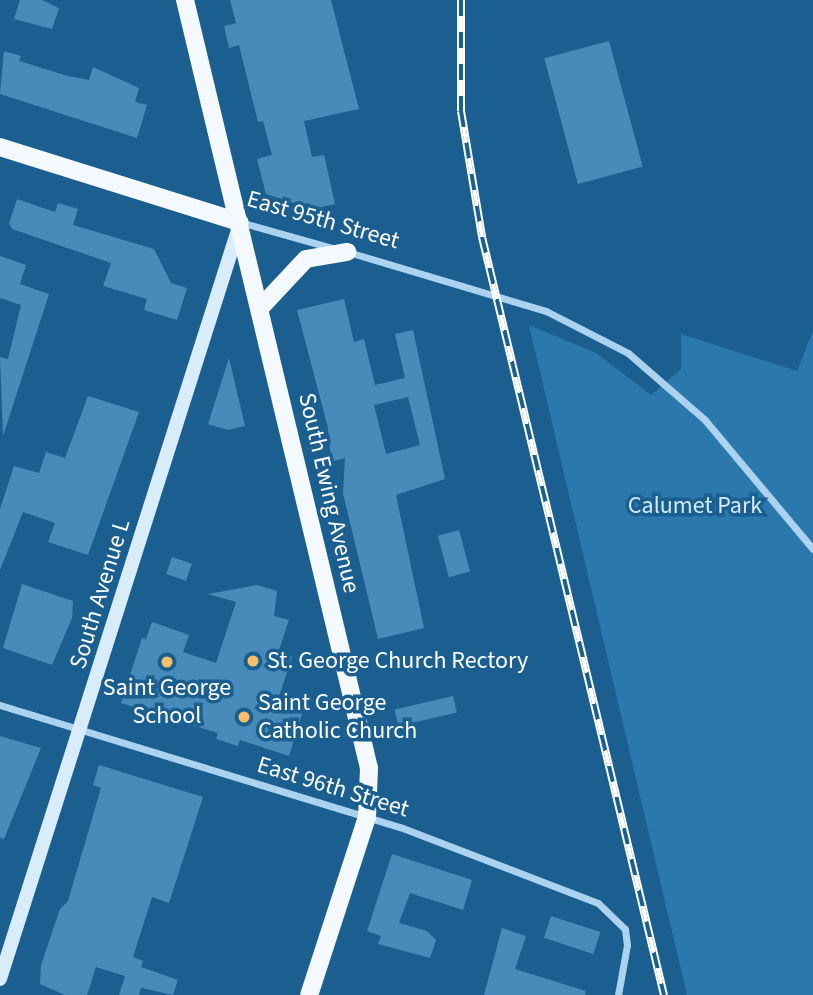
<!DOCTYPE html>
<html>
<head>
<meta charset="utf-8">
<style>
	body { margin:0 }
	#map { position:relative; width:813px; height:995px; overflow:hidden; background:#1b5f91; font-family:"Source Sans 3",sans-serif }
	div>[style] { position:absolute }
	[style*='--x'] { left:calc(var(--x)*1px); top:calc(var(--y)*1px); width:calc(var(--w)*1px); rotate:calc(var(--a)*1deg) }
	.green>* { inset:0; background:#2b78ad }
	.building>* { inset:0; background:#488bba; transform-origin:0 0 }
	.street>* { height:7px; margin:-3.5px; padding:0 3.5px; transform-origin:3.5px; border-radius:3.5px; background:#abd3ef }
	.secondary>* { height:14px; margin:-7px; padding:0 7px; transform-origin:7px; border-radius:7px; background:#d8ecfa }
	.primary>* { height:18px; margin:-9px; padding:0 9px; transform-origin:9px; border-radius:9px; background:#f3f9ff }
	.rail>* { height:8px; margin-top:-4px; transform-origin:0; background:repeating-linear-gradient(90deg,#1b5f91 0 16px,#fff 0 32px); box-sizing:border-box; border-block:2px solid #fff }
	.dots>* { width:19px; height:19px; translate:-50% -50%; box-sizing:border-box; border:4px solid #1b5f91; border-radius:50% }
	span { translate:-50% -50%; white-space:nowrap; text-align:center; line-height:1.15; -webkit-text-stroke:7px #1b5f91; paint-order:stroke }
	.street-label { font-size:24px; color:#fff }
	.park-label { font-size:24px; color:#d1eafa }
	.poi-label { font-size:24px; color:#fff }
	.left { translate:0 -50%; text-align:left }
</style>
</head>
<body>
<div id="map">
	<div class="green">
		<div style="clip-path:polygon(529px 325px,596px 353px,651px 395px,681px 369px,681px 334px,797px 371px,813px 331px,813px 995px,687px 995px)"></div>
	</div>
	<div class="building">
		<div style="clip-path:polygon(20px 0,42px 0,59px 8px,52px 29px,14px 19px)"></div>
		<div style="clip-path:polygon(230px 0,331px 0,359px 109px,304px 121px,312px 157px,324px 155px,335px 204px,313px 209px,266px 194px,257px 159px,272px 155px,263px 121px,258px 122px,239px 45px,229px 48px,224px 26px,236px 23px)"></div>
		<div style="left:609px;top:41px;width:130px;height:67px;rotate:75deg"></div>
		<div style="clip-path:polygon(4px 51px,21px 56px,19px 61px,68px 76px,89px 80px,93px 67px,139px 88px,135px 102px,147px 105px,137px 138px,0 94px)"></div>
		<div style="clip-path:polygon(17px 199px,55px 212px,58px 203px,78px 209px,73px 225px,154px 249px,171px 283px,187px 288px,177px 320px,144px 310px,147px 299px,103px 286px,111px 263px,12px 229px,9px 223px)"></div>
		<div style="clip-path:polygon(0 256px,26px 265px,20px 284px,49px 294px,3px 436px,0 357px,8px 359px,21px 305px,0 298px)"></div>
		<div style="clip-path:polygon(evenodd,344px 299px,354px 342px,364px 339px,375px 385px,405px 378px,395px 334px,413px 330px,445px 479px,396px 495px,424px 628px,378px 639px,343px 493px,345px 458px,331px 462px,328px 428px,297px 310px,344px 299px,408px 397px,420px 445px,386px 454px,374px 405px,408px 397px)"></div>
		<div style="clip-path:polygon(229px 358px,245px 426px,228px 430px,208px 424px)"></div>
		<div style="clip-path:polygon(88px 396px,139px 412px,88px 555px,48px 542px,55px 523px,23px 512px,0 570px,0 509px,14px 466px,39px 473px,46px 452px,65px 458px)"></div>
		<div style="left:459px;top:530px;width:43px;height:22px;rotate:75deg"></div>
		<div style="left:172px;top:557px;width:21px;height:18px;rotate:19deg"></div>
		<div style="clip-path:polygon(22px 584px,73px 601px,72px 618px,52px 665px,3px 648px)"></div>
		<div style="clip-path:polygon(257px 585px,277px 591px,274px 616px,289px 620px,278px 653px,292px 657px,277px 703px,303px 711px,289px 756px,240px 740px,238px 746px,216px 739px,218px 733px,121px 703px,142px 638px,146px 639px,152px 622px,189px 635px,183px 652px,216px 663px,236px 602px,208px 594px)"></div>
		<div style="left:453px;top:696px;width:17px;height:60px;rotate:77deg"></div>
		<div style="clip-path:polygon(0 736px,41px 748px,4px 839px,0 838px)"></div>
		<div style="clip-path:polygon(99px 765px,203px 797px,169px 903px,152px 897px,133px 957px,143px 961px,141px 967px,178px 980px,173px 995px,141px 988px,139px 995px,119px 995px,125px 976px,96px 967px,87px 995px,65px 995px,40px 984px,41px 965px,60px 909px,68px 901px,101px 788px,93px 785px)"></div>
		<div style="clip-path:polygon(392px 854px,472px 880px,463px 910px,410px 893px,399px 923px,427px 931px,436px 940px,430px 958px,378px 944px,381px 936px,367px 931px)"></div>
		<div style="left:551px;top:916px;width:52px;height:23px;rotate:18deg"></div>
		<div style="clip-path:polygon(502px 928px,526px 936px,515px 969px,586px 991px,585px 995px,484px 995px)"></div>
	</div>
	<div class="street">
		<div style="--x:240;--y:222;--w:100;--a:15.7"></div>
		<div style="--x:348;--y:252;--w:207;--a:16.6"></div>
		<div style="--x:546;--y:311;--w:92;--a:27.1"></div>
		<div style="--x:628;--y:353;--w:102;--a:41"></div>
		<div style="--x:705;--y:420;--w:168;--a:50.1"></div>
		<div style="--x:0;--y:705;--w:418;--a:17"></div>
		<div style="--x:400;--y:827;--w:212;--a:21"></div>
		<div style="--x:598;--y:903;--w:37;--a:44"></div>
		<div style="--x:625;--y:929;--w:16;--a:83"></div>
		<div style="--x:627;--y:945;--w:51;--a:100.2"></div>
	</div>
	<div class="secondary">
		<div style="--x:0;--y:979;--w:789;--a:-72.37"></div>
	</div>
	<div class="primary">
		<div style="--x:185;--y:0;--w:790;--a:76.53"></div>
		<div style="--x:369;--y:768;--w:49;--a:92.3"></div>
		<div style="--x:367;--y:817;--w:187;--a:108"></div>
		<div style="--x:0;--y:147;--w:251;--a:17.4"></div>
		<div style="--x:260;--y:308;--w:67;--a:-46.8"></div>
		<div style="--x:306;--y:259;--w:42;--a:-9.7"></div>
	</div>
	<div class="rail">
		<div style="--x:461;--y:0;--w:111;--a:90"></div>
		<div style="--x:461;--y:111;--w:128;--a:80.5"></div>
		<div style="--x:482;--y:237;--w:780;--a:76.5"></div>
	</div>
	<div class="dots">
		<div style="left:253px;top:661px;background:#ffbf69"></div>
		<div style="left:167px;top:662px;background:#ffbf69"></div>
		<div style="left:244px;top:717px;background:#ffbf69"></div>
	</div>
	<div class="street-label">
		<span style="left:323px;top:220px;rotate:16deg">East 95th Street</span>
		<span style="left:329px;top:493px;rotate:77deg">South Ewing Avenue</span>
		<span style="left:100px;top:594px;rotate:-73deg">South Avenue L</span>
		<span style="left:333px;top:787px;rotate:17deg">East 96th Street</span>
	</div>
	<div class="park-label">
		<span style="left:695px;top:506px">Calumet Park</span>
	</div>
	<div class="poi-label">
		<span class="left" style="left:267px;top:661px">St. George Church Rectory</span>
		<span style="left:167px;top:702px">Saint George<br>School</span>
		<span class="left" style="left:258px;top:717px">Saint George<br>Catholic Church</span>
	</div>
</div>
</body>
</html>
